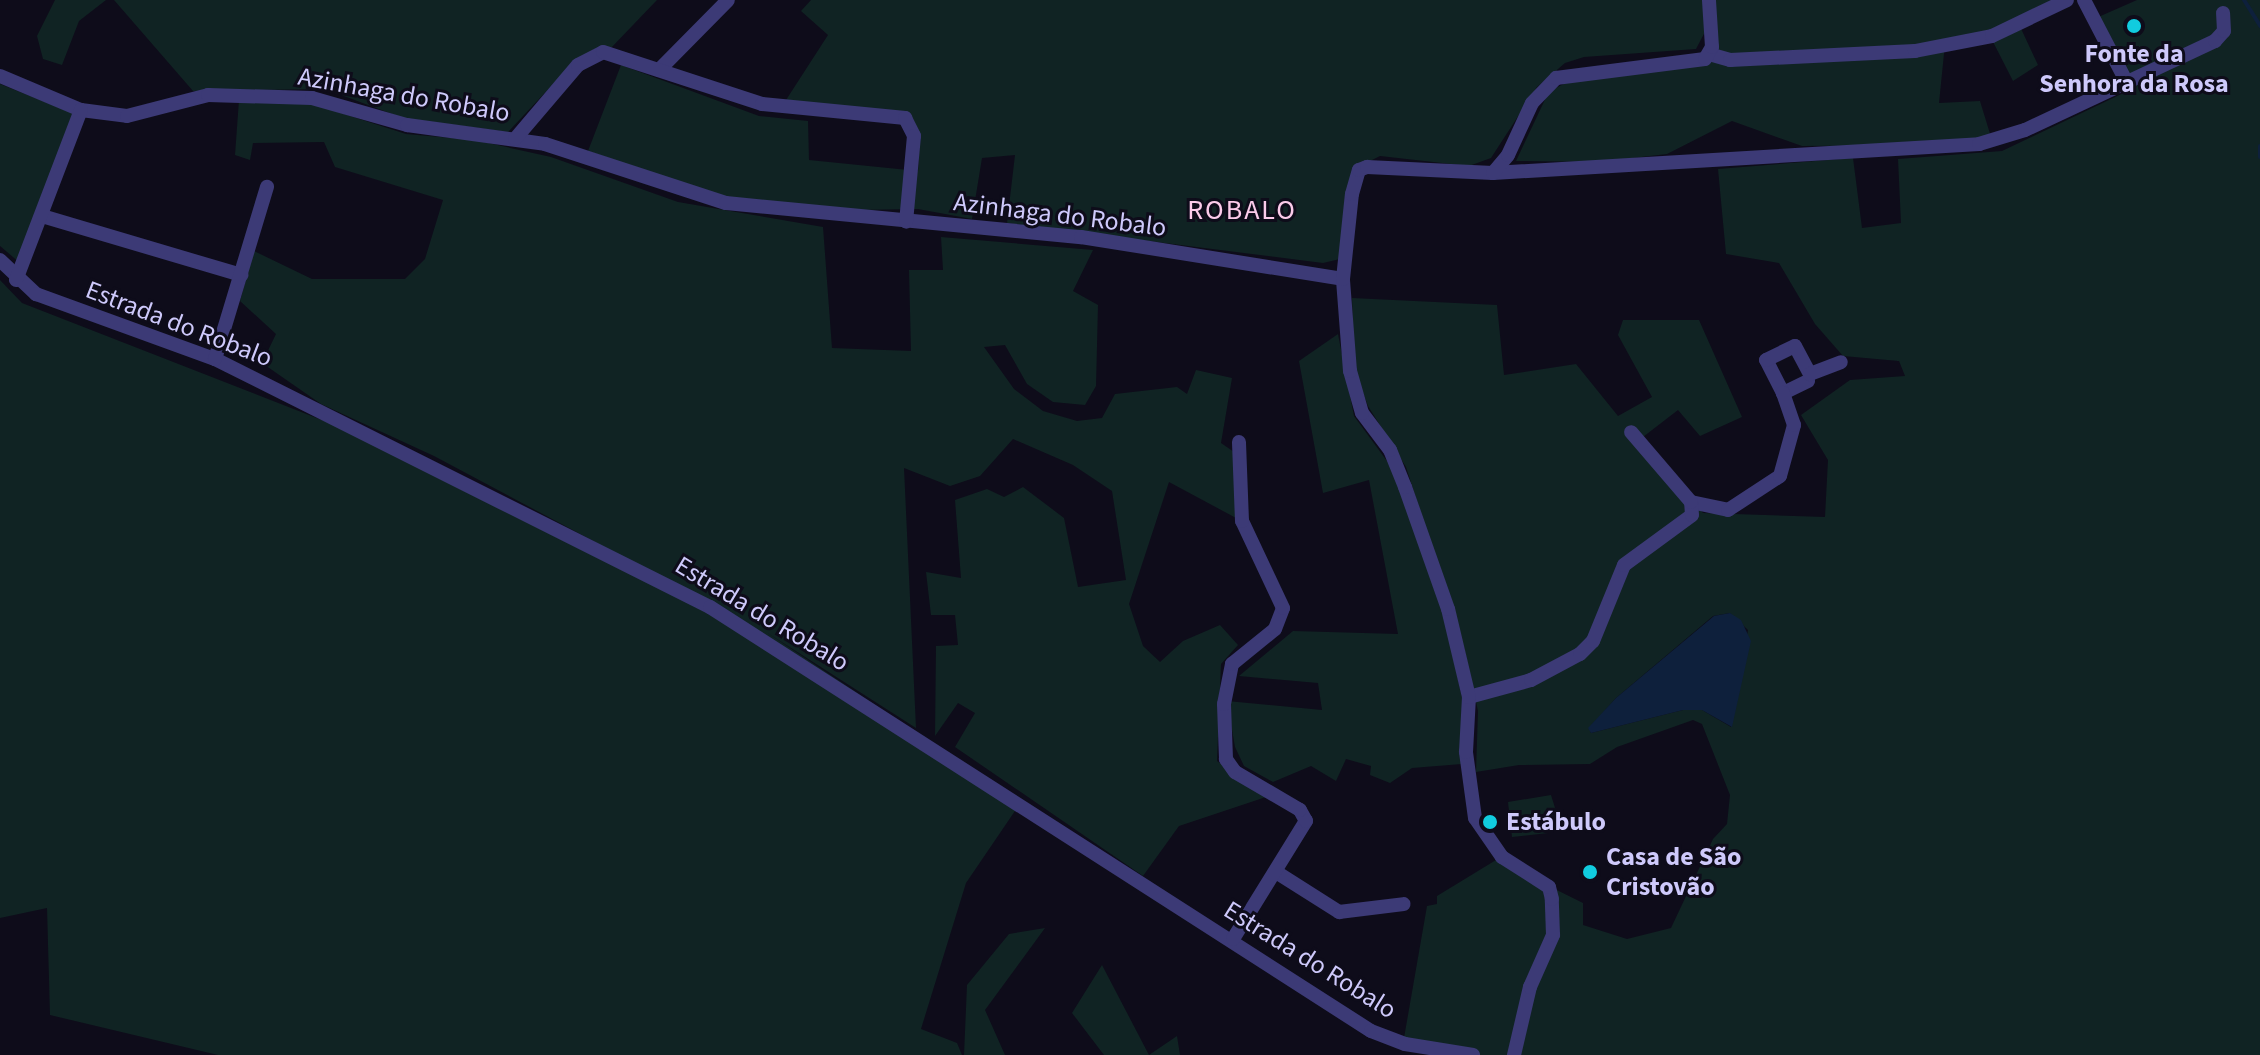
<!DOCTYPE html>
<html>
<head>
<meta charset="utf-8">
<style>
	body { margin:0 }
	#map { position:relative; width:2260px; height:1055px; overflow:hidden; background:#0e0c1a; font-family:"Source Sans 3",sans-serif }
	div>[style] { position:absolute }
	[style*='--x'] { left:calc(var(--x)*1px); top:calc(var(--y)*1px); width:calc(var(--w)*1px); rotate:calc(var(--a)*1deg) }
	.green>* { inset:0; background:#102323 }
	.water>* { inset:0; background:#0e203c }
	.stream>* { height:4px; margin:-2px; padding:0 2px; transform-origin:2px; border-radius:2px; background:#0e203c }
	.minor>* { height:14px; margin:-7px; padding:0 7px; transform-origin:7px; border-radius:7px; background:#3c3a76 }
	.dots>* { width:22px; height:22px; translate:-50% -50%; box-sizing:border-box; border:4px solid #0e0c1a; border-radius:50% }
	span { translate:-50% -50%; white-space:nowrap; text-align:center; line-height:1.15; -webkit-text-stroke:6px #0e0c1a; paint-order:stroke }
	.poi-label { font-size:26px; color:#cec9fb; font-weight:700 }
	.left { translate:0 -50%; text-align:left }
	.street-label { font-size:26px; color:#cec9fb }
	.neighbourhood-label { font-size:28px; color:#fbcbea; letter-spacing:2px }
</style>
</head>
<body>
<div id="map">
	<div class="green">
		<div style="clip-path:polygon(55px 0,106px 0,79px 21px,62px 65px,43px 59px,37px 36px)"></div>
		<div style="clip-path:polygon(114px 0,657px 0,610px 49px,594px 49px,555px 82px,508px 132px,403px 118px,325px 89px,193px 91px)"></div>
		<div style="clip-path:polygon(811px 0,1704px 0,1706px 30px,1696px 49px,1584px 57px,1565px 63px,1537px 87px,1491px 158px,1469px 166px,1380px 156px,1360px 166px,1340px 259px,1323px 263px,1007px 223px,1015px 155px,982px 158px,972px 219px,918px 209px,854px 210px,722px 196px,588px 151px,621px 65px,759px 116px,808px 121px,809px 160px,918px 171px,920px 136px,910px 119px,786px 100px,828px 35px,801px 11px)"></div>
		<div style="clip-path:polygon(1713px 0,2058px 0,2017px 20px,2038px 65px,2013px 81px,1989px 34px,1945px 44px,1939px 103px,1980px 101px,1991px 137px,1957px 145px,1802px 146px,1732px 121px,1667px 154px,1599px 162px,1516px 161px,1549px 91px,1583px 75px,1704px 56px)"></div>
		<div style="clip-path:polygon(evenodd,2137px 0,2260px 0,2260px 1055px,1453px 1055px,1404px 1038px,1427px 906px,1437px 904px,1437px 896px,1496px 860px,1583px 903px,1583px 925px,1627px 939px,1671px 928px,1713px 839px,1727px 824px,1730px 795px,1702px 724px,1693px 720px,1617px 747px,1590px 764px,1519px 765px,1476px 772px,1478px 711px,1464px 647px,1406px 467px,1368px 406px,1354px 369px,1352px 298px,1497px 305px,1504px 375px,1576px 364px,1618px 416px,1652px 397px,1618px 335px,1623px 320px,1699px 320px,1742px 417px,1700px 436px,1678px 410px,1643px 437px,1703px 513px,1825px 517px,1828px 460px,1801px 415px,1850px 380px,1905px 376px,1899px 361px,1843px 356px,1815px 324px,1779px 263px,1726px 254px,1718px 169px,1853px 158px,1862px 228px,1901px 223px,1898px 159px,2002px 151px,2134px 88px,2096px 18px,2137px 0,1730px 613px,1748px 630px,1731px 727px,1702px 710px,1683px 710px,1591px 733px,1589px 728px,1616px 698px,1713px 616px,1730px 613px)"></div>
		<div style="clip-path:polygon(0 84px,73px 113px,20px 263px,0 246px)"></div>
		<div style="clip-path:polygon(239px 100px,310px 103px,406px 134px,475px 140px,551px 157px,678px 202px,823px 227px,832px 348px,911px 351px,909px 270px,943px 270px,941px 237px,1093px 250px,1073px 291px,1098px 305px,1096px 386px,1085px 405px,1053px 402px,1027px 384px,1005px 345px,984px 347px,1014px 389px,1043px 411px,1077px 421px,1102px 418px,1115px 394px,1177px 387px,1187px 394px,1196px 370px,1232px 378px,1221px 443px,1234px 452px,1236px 518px,1169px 482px,1129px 604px,1143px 646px,1160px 662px,1183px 641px,1220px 625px,1238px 645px,1221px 664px,1217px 761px,1266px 797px,1179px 826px,1143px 876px,955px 747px,975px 713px,958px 703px,935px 736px,936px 646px,958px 645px,955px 615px,931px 615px,926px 572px,961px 578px,955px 500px,987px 489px,1004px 497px,1023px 487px,1064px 518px,1078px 587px,1126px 580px,1112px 491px,1073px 465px,1013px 439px,980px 476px,950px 486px,904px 468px,916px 728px,766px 632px,1021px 802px,966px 883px,921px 1029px,957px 1043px,962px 1055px,218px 1055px,50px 1015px,47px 908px,0 918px,0 280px,22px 303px,337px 426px,599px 544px,434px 456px,321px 404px,262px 363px,276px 334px,240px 301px,254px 251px,312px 279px,405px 279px,425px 259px,443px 200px,335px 167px,324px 142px,253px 143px,250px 160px,235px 155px)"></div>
		<div style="clip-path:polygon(1338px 334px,1354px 416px,1395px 472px,1442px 607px,1465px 711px,1462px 764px,1412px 768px,1390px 783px,1370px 775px,1371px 766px,1346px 759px,1336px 781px,1311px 766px,1273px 782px,1244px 766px,1235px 747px,1227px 701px,1322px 710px,1318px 683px,1239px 676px,1293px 631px,1398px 634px,1369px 480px,1323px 493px,1299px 361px)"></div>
		<div style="clip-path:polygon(1551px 795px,1561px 827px,1557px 832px,1512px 837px,1508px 802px)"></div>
		<div style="clip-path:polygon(1045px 928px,985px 1010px,1005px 1055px,964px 1055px,967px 985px,1009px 934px)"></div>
		<div style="clip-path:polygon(1102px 965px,1149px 1055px,1177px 1036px,1180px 1055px,1104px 1055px,1072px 1013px)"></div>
	</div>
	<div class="water">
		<div style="clip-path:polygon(1730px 613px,1741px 620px,1751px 641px,1732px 727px,1702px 710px,1683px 710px,1591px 733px,1588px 728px,1616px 698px,1714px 616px)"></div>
	</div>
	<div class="stream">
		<div style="--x:2244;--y:0;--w:31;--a:58"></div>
		<div style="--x:2260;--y:146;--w:11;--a:90"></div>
	</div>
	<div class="minor">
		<div style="--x:2084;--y:0;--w:93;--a:62.6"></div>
		<div style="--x:1709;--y:54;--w:22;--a:16"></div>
		<div style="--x:1730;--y:60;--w:185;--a:-2.8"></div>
		<div style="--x:1915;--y:51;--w:78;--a:-11"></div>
		<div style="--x:1992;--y:36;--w:83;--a:-25.6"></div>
		<div style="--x:659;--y:70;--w:98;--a:-45.4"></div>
		<div style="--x:0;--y:76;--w:88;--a:22.8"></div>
		<div style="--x:81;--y:110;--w:46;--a:7.4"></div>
		<div style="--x:127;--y:116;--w:84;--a:-14.5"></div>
		<div style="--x:208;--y:95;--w:104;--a:1.7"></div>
		<div style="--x:312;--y:98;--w:99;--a:15.9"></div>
		<div style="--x:407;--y:125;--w:139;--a:7.8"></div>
		<div style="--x:545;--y:144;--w:190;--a:18.1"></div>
		<div style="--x:726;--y:203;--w:357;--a:5.5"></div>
		<div style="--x:1081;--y:237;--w:265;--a:9.1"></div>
		<div style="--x:515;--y:139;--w:97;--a:-49.6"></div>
		<div style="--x:578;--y:65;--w:28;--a:-27"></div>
		<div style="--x:603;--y:52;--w:167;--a:18.1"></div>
		<div style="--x:762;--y:104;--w:144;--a:5.6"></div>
		<div style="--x:905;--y:118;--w:20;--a:63"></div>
		<div style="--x:914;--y:136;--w:86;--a:95.3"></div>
		<div style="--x:1493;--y:173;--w:487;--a:-3.4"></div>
		<div style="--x:1979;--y:144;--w:48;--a:-16.9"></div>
		<div style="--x:2025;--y:130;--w:210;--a:-25.1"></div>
		<div style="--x:2215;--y:41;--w:13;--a:-48"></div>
		<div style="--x:2224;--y:31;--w:18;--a:-93"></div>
		<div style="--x:42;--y:216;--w:208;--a:16.5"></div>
		<div style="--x:0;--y:260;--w:50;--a:43.4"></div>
		<div style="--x:36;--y:294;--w:190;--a:20"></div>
		<div style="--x:215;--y:359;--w:554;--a:26.61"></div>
		<div style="--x:710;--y:607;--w:785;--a:32.68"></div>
		<div style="--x:1371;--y:1031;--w:36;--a:21"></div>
		<div style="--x:1405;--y:1044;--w:69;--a:9.2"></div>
		<div style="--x:16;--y:280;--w:182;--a:-69.1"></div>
		<div style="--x:215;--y:359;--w:180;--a:-73.2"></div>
		<div style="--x:1808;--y:381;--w:28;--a:154"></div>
		<div style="--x:1783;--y:393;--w:37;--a:-117"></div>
		<div style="--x:1766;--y:360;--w:32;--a:-26"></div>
		<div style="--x:1795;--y:346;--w:32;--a:62"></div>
		<div style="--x:1810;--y:374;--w:33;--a:-21"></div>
		<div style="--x:1691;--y:502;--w:38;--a:12"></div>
		<div style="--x:1728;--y:510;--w:62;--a:-33.2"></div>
		<div style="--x:1780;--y:476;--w:53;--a:-74.6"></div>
		<div style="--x:1794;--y:425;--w:34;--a:-109"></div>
		<div style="--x:1469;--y:697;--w:64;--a:-15.3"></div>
		<div style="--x:1531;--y:680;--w:55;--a:-28"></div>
		<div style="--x:1580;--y:654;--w:18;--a:-45"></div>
		<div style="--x:1593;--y:641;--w:82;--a:-67.8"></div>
		<div style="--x:1624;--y:565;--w:84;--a:-36.3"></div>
		<div style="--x:1692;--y:515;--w:13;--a:-94"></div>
		<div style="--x:1691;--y:502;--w:92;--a:-130.6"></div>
		<div style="--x:1276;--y:872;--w:75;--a:32.4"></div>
		<div style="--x:1339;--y:912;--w:65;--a:-7"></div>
		<div style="--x:1233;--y:939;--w:139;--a:-58.3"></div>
		<div style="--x:1306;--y:821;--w:13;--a:-119"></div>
		<div style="--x:1300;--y:810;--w:75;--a:-149.7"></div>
		<div style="--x:1235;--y:772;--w:16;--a:-125"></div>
		<div style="--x:1226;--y:759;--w:55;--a:-92.1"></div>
		<div style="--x:1224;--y:704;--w:41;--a:-78.7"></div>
		<div style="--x:1232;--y:664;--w:55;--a:-39.1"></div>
		<div style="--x:1275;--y:629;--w:22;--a:-69"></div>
		<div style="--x:1283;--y:608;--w:96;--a:-115.2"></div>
		<div style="--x:1242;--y:521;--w:79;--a:-92.2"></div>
		<div style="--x:1514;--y:1055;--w:70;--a:-76.8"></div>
		<div style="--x:1530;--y:987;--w:57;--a:-66.1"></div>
		<div style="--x:1553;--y:935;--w:36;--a:-92"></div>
		<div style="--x:1552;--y:899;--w:12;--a:-104"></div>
		<div style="--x:1549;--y:887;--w:56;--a:-147.4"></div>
		<div style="--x:1502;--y:857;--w:47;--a:-124.7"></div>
		<div style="--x:1475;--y:818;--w:67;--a:-97.8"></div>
		<div style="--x:1466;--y:752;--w:55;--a:-86.9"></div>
		<div style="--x:1469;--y:697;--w:90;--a:-103.4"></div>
		<div style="--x:1448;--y:609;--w:129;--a:-109.4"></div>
		<div style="--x:1405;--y:487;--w:40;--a:-112"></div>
		<div style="--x:1390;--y:450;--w:46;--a:-127.1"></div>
		<div style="--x:1362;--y:413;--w:44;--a:-105.9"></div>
		<div style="--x:1350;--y:371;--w:92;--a:-94.4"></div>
		<div style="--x:1343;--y:279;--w:85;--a:-84"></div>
		<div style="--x:1352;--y:194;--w:25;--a:-74"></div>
		<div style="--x:1359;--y:170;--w:9;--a:-21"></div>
		<div style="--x:1367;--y:167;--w:126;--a:2.7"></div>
		<div style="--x:1493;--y:173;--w:23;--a:-50"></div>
		<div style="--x:1508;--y:155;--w:57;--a:-65.2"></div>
		<div style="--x:1532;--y:103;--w:35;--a:-46"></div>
		<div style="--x:1556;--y:78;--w:150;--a:-7.3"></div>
		<div style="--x:1705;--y:59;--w:14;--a:-60"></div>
		<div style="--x:1712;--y:47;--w:47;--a:-93.7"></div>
	</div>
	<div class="dots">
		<div style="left:2134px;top:26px;background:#11ccdf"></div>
		<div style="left:1490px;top:822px;background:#11ccdf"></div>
		<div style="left:1590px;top:872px;background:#11ccdf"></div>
	</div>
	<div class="poi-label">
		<span style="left:2134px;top:69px">Fonte da<br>Senhora da Rosa</span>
		<span class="left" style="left:1506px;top:822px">Estábulo</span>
		<span class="left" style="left:1606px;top:872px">Casa de São<br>Cristovão</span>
	</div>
	<div class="street-label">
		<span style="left:404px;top:95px;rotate:10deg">Azinhaga do Robalo</span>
		<span style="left:1060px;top:215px;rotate:7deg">Azinhaga do Robalo</span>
		<span style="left:179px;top:324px;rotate:21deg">Estrada do Robalo</span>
		<span style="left:762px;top:614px;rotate:31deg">Estrada do Robalo</span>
		<span style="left:1310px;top:960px;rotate:32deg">Estrada do Robalo</span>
	</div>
	<div class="neighbourhood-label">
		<span style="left:1242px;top:210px">ROBALO</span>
	</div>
</div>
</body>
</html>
